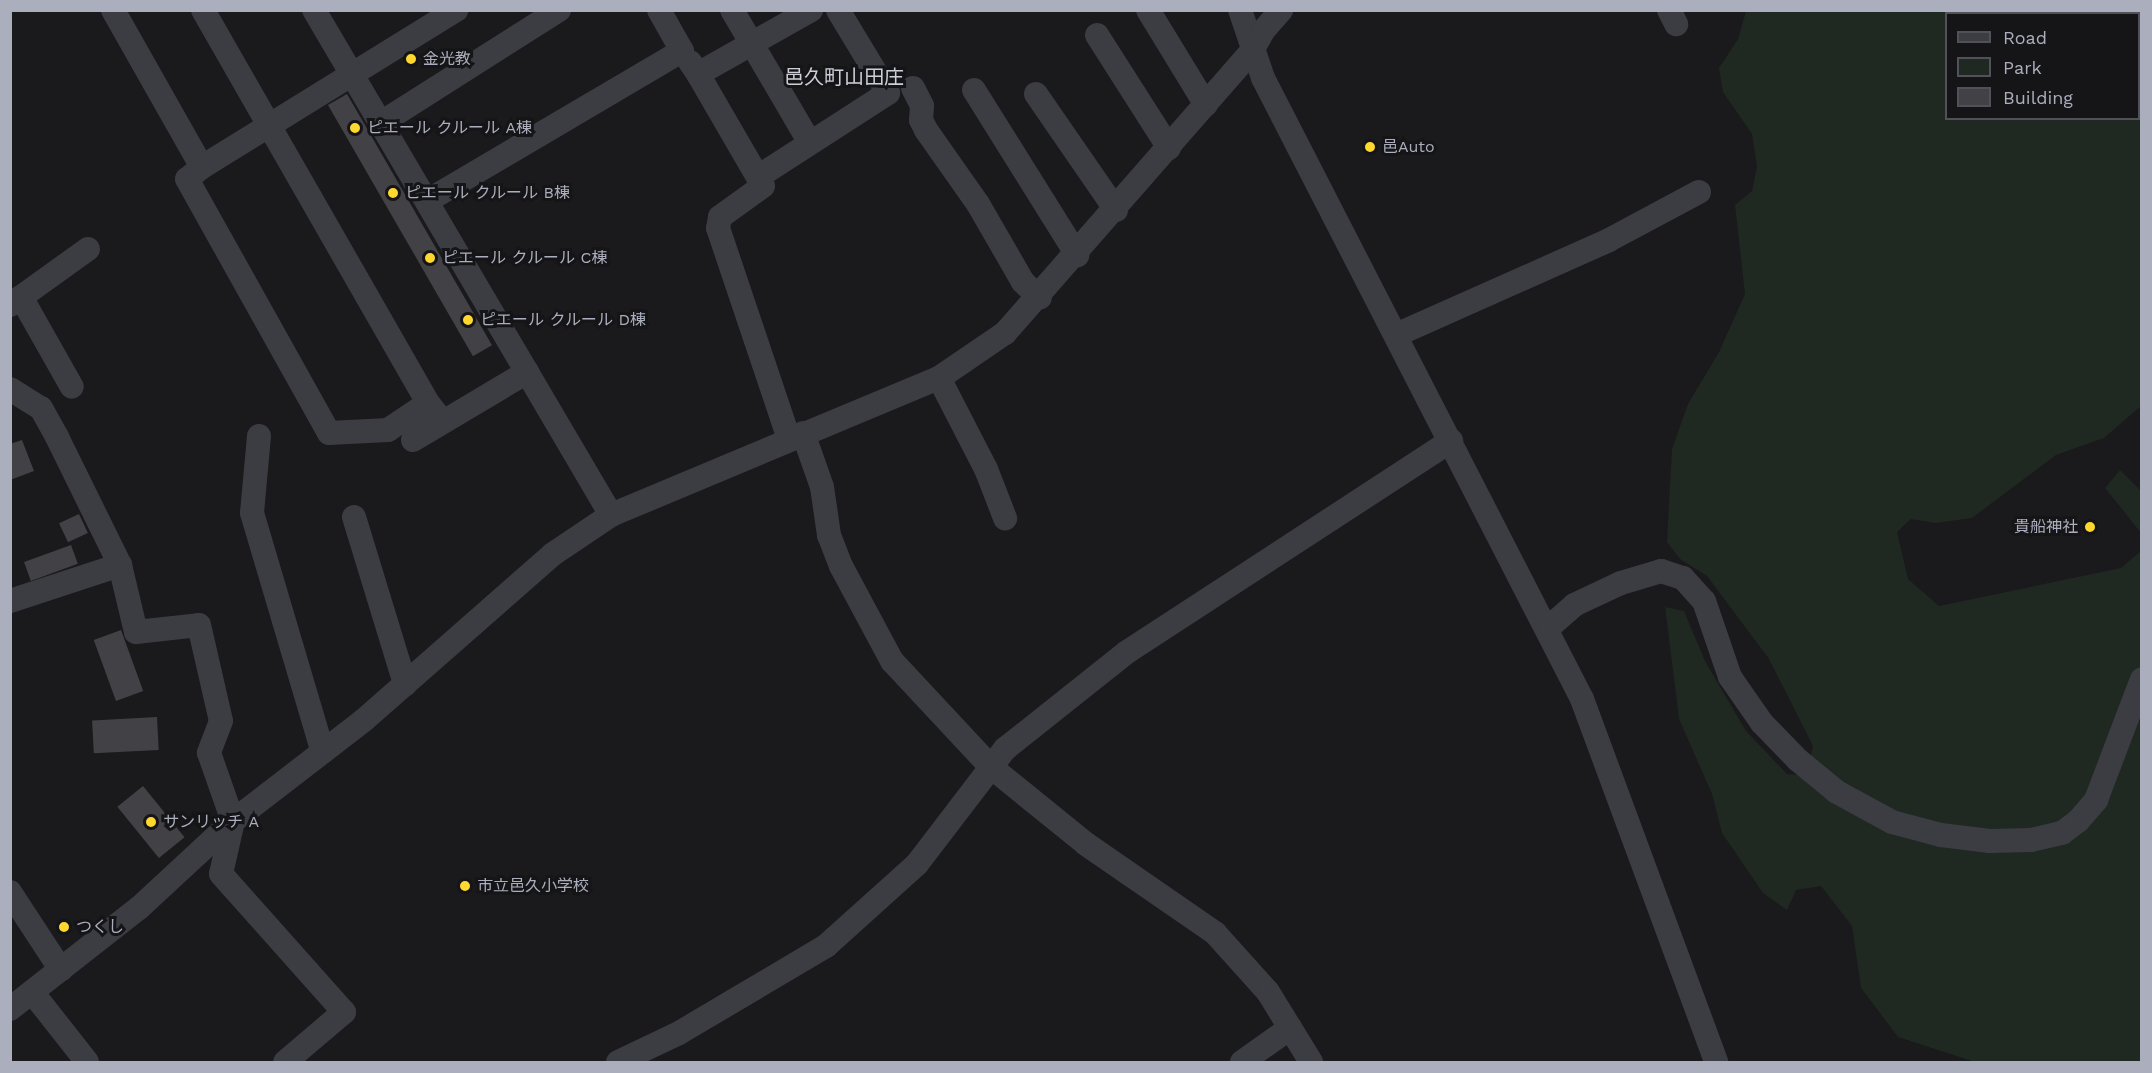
<!DOCTYPE html>
<html>
<head>
<meta charset="utf-8">
<style>
	body { margin:0 }
	#map { position:relative; width:2152px; height:1073px; overflow:hidden; background:#1a191c; font-family:"Work Sans","Noto Sans JP",sans-serif }
	div>[style] { position:absolute }
	[style*='--x'] { left:calc(var(--x)*1px); top:calc(var(--y)*1px); width:calc(var(--w)*1px); rotate:calc(var(--a)*1deg) }
	.green>* { inset:0; background:#1f2821 }
	.building>* { inset:0; background:#414146; transform-origin:0 0 }
	.minor>* { height:24px; margin:-12px; padding:0 12px; transform-origin:12px; border-radius:12px; background:#3c3c43 }
	.dots>* { width:16px; height:16px; translate:-50% -50%; box-sizing:border-box; border:3px solid #151417; border-radius:50% }
	span { translate:-50% -50%; white-space:nowrap; text-align:center; line-height:1.15; -webkit-text-stroke:6px #151417; paint-order:stroke }
	.poi-label { font-size:16px; color:#abaebc }
	.left { translate:0 -50%; text-align:left }
	.right { translate:-100% -50%; text-align:right }
	.quarter-label { font-size:20px; color:#ccced8 }
	.frame { position:absolute; inset:0; border:12px solid #abaebc; pointer-events:none }
	.legend { position:absolute; left:1945px; top:12px; width:195px; height:108px; box-sizing:border-box; background:#151417; border:2px solid #515259; margin:0; padding:8px 10px; list-style:none; font-size:18px; color:#abaebc }
	.legend li { display:flex; align-items:center; gap:12px; height:30px }
	.legend b { width:30px; border:2px solid #515259 }
</style>
</head>
<body>
<div id="map">
	<div class="green">
		<div style="clip-path:polygon(evenodd,1746px 11px,2141px 11px,2141px 406px,2104px 438px,2056px 455px,1972px 518px,1936px 523px,1911px 519px,1897px 532px,1908px 579px,1939px 606px,2121px 568px,2141px 551px,2141px 1062px,1975px 1062px,1898px 1037px,1861px 988px,1852px 926px,1821px 886px,1796px 890px,1787px 910px,1763px 893px,1722px 833px,1712px 794px,1679px 719px,1665px 607px,1684px 611px,1705px 661px,1746px 731px,1787px 774px,1806px 775px,1813px 746px,1769px 659px,1707px 576px,1680px 559px,1667px 542px,1672px 449px,1688px 404px,1719px 352px,1745px 294px,1735px 205px,1752px 191px,1757px 166px,1752px 134px,1723px 92px,1719px 68px,1738px 39px,1746px 11px,1946px 14px,2138px 14px,2138px 118px,1946px 118px,1946px 14px)"></div>
		<div style="clip-path:polygon(2120px 470px,2141px 491px,2141px 533px,2105px 488px)"></div>
	</div>
	<div class="building">
		<div style="left:347px;top:94px;width:290px;height:22px;rotate:60deg"></div>
		<div style="clip-path:polygon(22px 440px,34px 471px,10px 480px,10px 444px)"></div>
		<div style="left:79px;top:514px;width:21px;height:22px;rotate:65deg"></div>
		<div style="left:71px;top:545px;width:20px;height:50px;rotate:70deg"></div>
		<div style="left:121px;top:630px;width:65px;height:29px;rotate:70deg"></div>
		<div style="left:157px;top:717px;width:33px;height:65px;rotate:87deg"></div>
		<div style="left:143px;top:786px;width:66px;height:33px;rotate:51deg"></div>
	</div>
	<div class="minor">
		<div style="--x:113;--y:10;--w:180;--a:60.5"></div>
		<div style="--x:202;--y:167;--w:299;--a:-31.7"></div>
		<div style="--x:203;--y:10;--w:453;--a:60.2"></div>
		<div style="--x:428;--y:403;--w:24;--a:52"></div>
		<div style="--x:314;--y:10;--w:586;--a:59.54"></div>
		<div style="--x:732;--y:10;--w:154;--a:59.6"></div>
		<div style="--x:1148;--y:10;--w:111;--a:58.6"></div>
		<div style="--x:1240;--y:10;--w:72;--a:71.3"></div>
		<div style="--x:1263;--y:78;--w:698;--a:62.81"></div>
		<div style="--x:1582;--y:699;--w:387;--a:69.7"></div>
		<div style="--x:1669;--y:10;--w:16;--a:63"></div>
		<div style="--x:1097;--y:35;--w:134;--a:57.5"></div>
		<div style="--x:690;--y:62;--w:14;--a:56"></div>
		<div style="--x:698;--y:74;--w:130;--a:-29.5"></div>
		<div style="--x:698;--y:74;--w:129;--a:59.9"></div>
		<div style="--x:763;--y:186;--w:53;--a:144.2"></div>
		<div style="--x:720;--y:217;--w:11;--a:100"></div>
		<div style="--x:718;--y:228;--w:223;--a:71.4"></div>
		<div style="--x:913;--y:88;--w:20;--a:63"></div>
		<div style="--x:922;--y:106;--w:14;--a:94"></div>
		<div style="--x:921;--y:120;--w:11;--a:63"></div>
		<div style="--x:926;--y:130;--w:90;--a:54.9"></div>
		<div style="--x:978;--y:204;--w:90;--a:60"></div>
		<div style="--x:1023;--y:282;--w:23;--a:43"></div>
		<div style="--x:974;--y:90;--w:195;--a:58"></div>
		<div style="--x:1036;--y:94;--w:141;--a:55.4"></div>
		<div style="--x:381;--y:123;--w:211;--a:-32.4"></div>
		<div style="--x:202;--y:167;--w:19;--a:141"></div>
		<div style="--x:187;--y:179;--w:291;--a:60.8"></div>
		<div style="--x:329;--y:433;--w:59;--a:-2.9"></div>
		<div style="--x:388;--y:430;--w:48;--a:-34"></div>
		<div style="--x:758;--y:177;--w:155;--a:-32.9"></div>
		<div style="--x:888;--y:93;--w:97;--a:-121.1"></div>
		<div style="--x:427;--y:201;--w:296;--a:-30.5"></div>
		<div style="--x:682;--y:51;--w:47;--a:-119.3"></div>
		<div style="--x:21;--y:297;--w:103;--a:60.5"></div>
		<div style="--x:10;--y:305;--w:96;--a:-35.7"></div>
		<div style="--x:1396;--y:335;--w:233;--a:-24"></div>
		<div style="--x:1609;--y:240;--w:102;--a:-28.1"></div>
		<div style="--x:939;--y:378;--w:102;--a:62.7"></div>
		<div style="--x:986;--y:469;--w:53;--a:68.8"></div>
		<div style="--x:10;--y:389;--w:36;--a:32"></div>
		<div style="--x:41;--y:408;--w:33;--a:61"></div>
		<div style="--x:57;--y:437;--w:143;--a:63.8"></div>
		<div style="--x:120;--y:565;--w:69;--a:76.6"></div>
		<div style="--x:136;--y:632;--w:63;--a:-6.3"></div>
		<div style="--x:199;--y:625;--w:98;--a:77.1"></div>
		<div style="--x:221;--y:721;--w:34;--a:111"></div>
		<div style="--x:209;--y:753;--w:72;--a:70.6"></div>
		<div style="--x:233;--y:821;--w:54;--a:102.8"></div>
		<div style="--x:221;--y:874;--w:185;--a:48.3"></div>
		<div style="--x:344;--y:1012;--w:77;--a:139.7"></div>
		<div style="--x:803;--y:433;--w:57;--a:70.6"></div>
		<div style="--x:822;--y:487;--w:49;--a:81.7"></div>
		<div style="--x:829;--y:535;--w:33;--a:69"></div>
		<div style="--x:841;--y:566;--w:108;--a:61.8"></div>
		<div style="--x:892;--y:661;--w:145;--a:47"></div>
		<div style="--x:991;--y:767;--w:122;--a:39"></div>
		<div style="--x:1086;--y:844;--w:157;--a:34.6"></div>
		<div style="--x:1215;--y:933;--w:79;--a:48.1"></div>
		<div style="--x:1268;--y:992;--w:82;--a:58.4"></div>
		<div style="--x:259;--y:436;--w:77;--a:95.2"></div>
		<div style="--x:252;--y:513;--w:249;--a:73.5"></div>
		<div style="--x:413;--y:440;--w:133;--a:-30.8"></div>
		<div style="--x:354;--y:517;--w:175;--a:73"></div>
		<div style="--x:10;--y:601;--w:116;--a:-18.1"></div>
		<div style="--x:1548;--y:628;--w:35;--a:-41"></div>
		<div style="--x:1574;--y:605;--w:52;--a:-25.1"></div>
		<div style="--x:1621;--y:583;--w:42;--a:-16.7"></div>
		<div style="--x:1661;--y:571;--w:23;--a:18"></div>
		<div style="--x:1683;--y:578;--w:31;--a:48"></div>
		<div style="--x:1704;--y:601;--w:80;--a:71.1"></div>
		<div style="--x:1730;--y:677;--w:56;--a:55.2"></div>
		<div style="--x:1762;--y:723;--w:52;--a:45.8"></div>
		<div style="--x:1798;--y:760;--w:50;--a:39.4"></div>
		<div style="--x:1837;--y:792;--w:63;--a:28.6"></div>
		<div style="--x:1892;--y:822;--w:51;--a:14.9"></div>
		<div style="--x:1941;--y:835;--w:49;--a:7"></div>
		<div style="--x:1990;--y:841;--w:41;--a:-1.4"></div>
		<div style="--x:2031;--y:840;--w:32;--a:-13"></div>
		<div style="--x:2062;--y:833;--w:20;--a:-37"></div>
		<div style="--x:2078;--y:821;--w:28;--a:-49"></div>
		<div style="--x:2096;--y:800;--w:129;--a:-69.2"></div>
		<div style="--x:10;--y:892;--w:93;--a:56.8"></div>
		<div style="--x:32;--y:992;--w:89;--a:51.8"></div>
		<div style="--x:10;--y:1009;--w:164;--a:-38.1"></div>
		<div style="--x:139;--y:908;--w:128;--a:-42.8"></div>
		<div style="--x:233;--y:821;--w:165;--a:-37.6"></div>
		<div style="--x:364;--y:720;--w:252;--a:-41.3"></div>
		<div style="--x:553;--y:554;--w:70;--a:-33.9"></div>
		<div style="--x:611;--y:515;--w:355;--a:-22.7"></div>
		<div style="--x:939;--y:378;--w:80;--a:-34.3"></div>
		<div style="--x:1005;--y:333;--w:375;--a:-48.8"></div>
		<div style="--x:1252;--y:51;--w:23;--a:-61"></div>
		<div style="--x:1263;--y:31;--w:28;--a:-49"></div>
		<div style="--x:618;--y:1062;--w:68;--a:-25.4"></div>
		<div style="--x:679;--y:1033;--w:171;--a:-30.6"></div>
		<div style="--x:826;--y:946;--w:122;--a:-42"></div>
		<div style="--x:917;--y:864;--w:145;--a:-52.6"></div>
		<div style="--x:1005;--y:749;--w:156;--a:-38.5"></div>
		<div style="--x:1127;--y:652;--w:387;--a:-33.1"></div>
		<div style="--x:1242;--y:1062;--w:59;--a:-35.3"></div>
	</div>
	<div class="dots">
		<div style="left:411px;top:59px;background:#fed82f"></div>
		<div style="left:355px;top:128px;background:#fed82f"></div>
		<div style="left:1370px;top:147px;background:#fed82f"></div>
		<div style="left:393px;top:193px;background:#fed82f"></div>
		<div style="left:430px;top:258px;background:#fed82f"></div>
		<div style="left:468px;top:320px;background:#fed82f"></div>
		<div style="left:2090px;top:527px;background:#fed82f"></div>
		<div style="left:151px;top:822px;background:#fed82f"></div>
		<div style="left:465px;top:886px;background:#fed82f"></div>
		<div style="left:64px;top:927px;background:#fed82f"></div>
	</div>
	<div class="poi-label">
		<span class="left" style="left:423px;top:59px">金光教</span>
		<span class="left" style="left:367px;top:128px">ピエール クルール A棟</span>
		<span class="left" style="left:1382px;top:147px">邑Auto</span>
		<span class="left" style="left:405px;top:193px">ピエール クルール B棟</span>
		<span class="left" style="left:442px;top:258px">ピエール クルール C棟</span>
		<span class="left" style="left:480px;top:320px">ピエール クルール D棟</span>
		<span class="right" style="left:2078px;top:527px">貴船神社</span>
		<span class="left" style="left:163px;top:822px">サンリッチ A</span>
		<span class="left" style="left:477px;top:886px">市立邑久小学校</span>
		<span class="left" style="left:76px;top:927px">つくし</span>
	</div>
	<div class="quarter-label">
		<span style="left:844px;top:77px">邑久町山田庄</span>
	</div>
	<div class="frame"></div>
	<ul class="legend">
	<li><b style="height:8px;background:#3c3c43"></b>Road</li>
	<li><b style="height:16px;background:#1f2821"></b>Park</li>
	<li><b style="height:16px;background:#414146"></b>Building</li>
	</ul>
</div>
</body>
</html>
